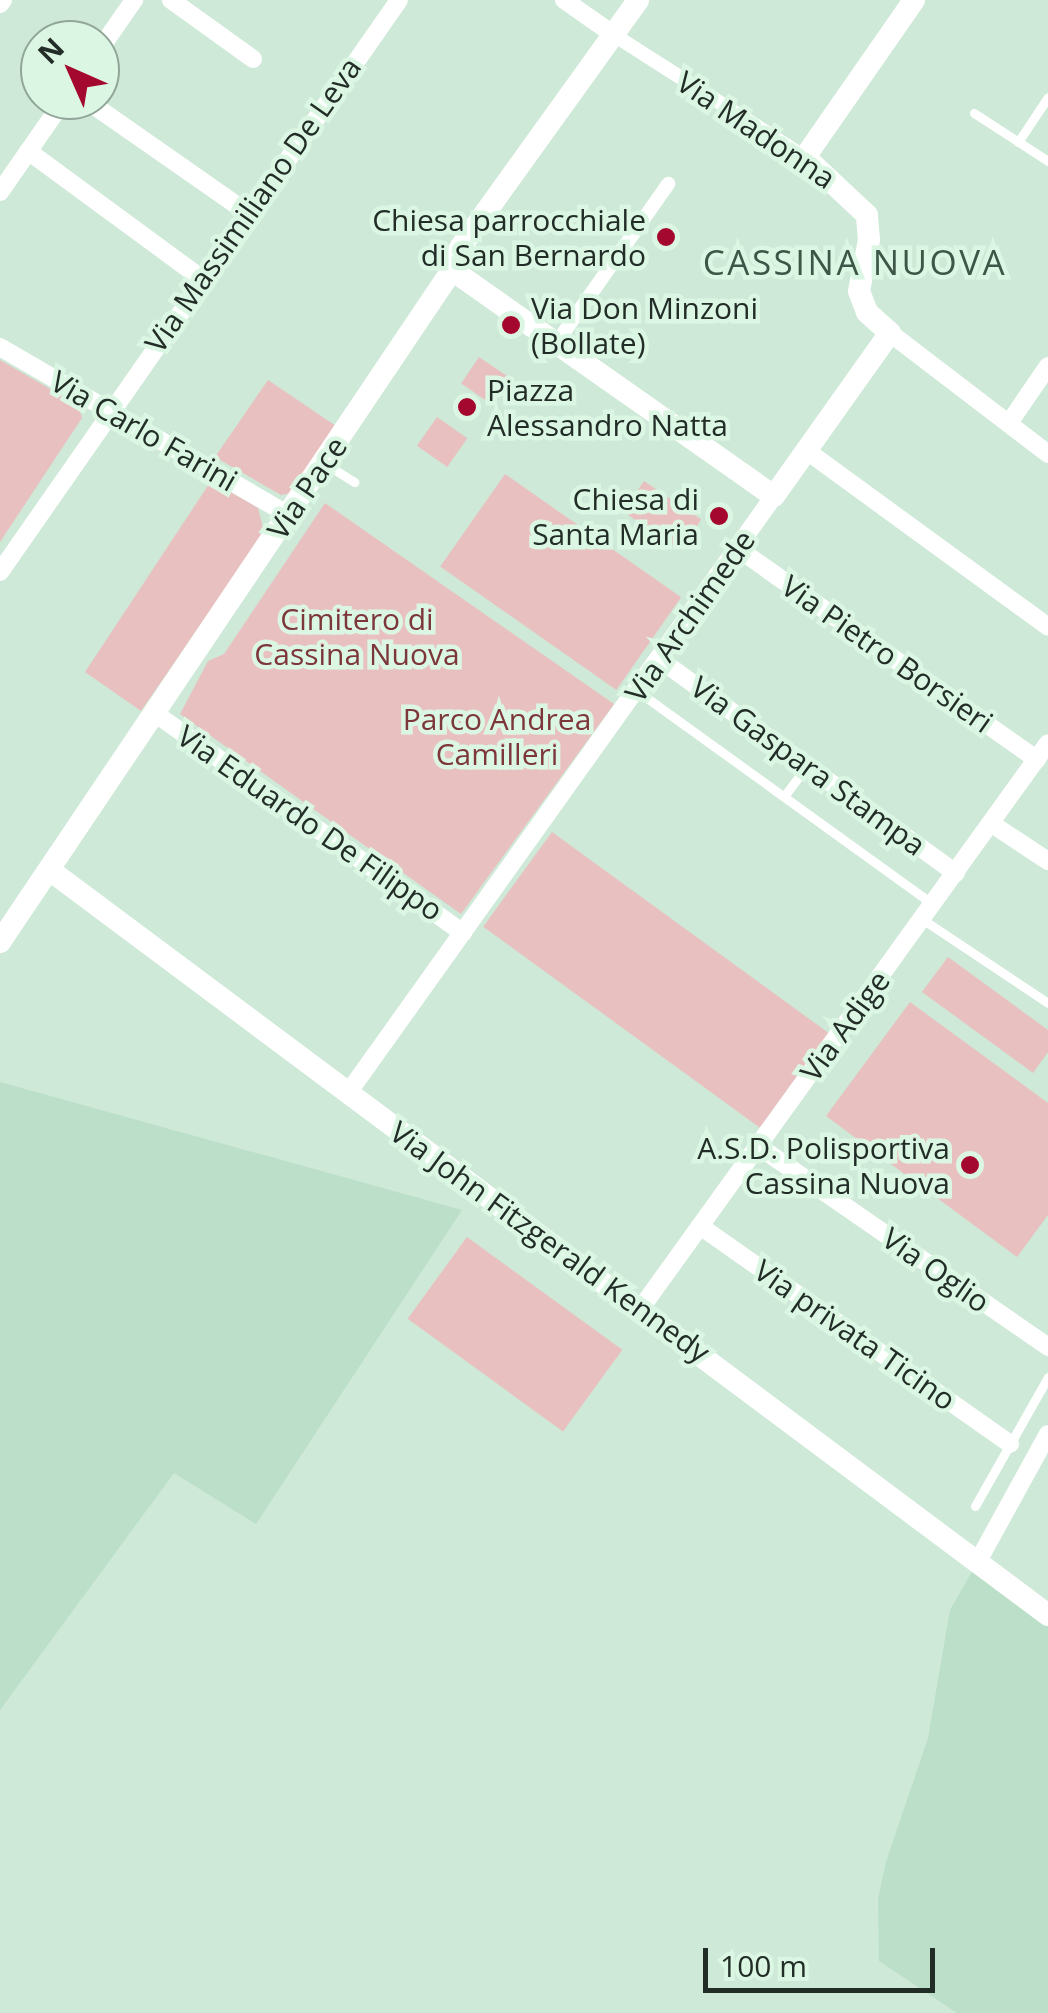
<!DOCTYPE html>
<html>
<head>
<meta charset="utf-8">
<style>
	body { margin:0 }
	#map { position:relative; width:1048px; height:2013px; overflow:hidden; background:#cee9d7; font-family:"Open Sans",sans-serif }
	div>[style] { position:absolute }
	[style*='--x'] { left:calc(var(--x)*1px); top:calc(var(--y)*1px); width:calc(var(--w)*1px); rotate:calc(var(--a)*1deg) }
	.built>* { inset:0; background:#bcdfc9 }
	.green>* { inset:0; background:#e9c0c0; transform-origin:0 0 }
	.service>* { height:9px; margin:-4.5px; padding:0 4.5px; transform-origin:4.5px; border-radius:4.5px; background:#fff }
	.pedestrian>* { height:14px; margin:-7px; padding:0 7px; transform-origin:7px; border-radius:7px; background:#fff }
	.minor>* { height:18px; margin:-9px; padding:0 9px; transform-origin:9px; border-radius:9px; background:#fff }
	.tertiary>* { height:22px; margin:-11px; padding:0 11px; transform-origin:11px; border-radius:11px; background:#fff }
	.dots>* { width:28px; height:28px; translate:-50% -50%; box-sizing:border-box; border:5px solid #dbf7e4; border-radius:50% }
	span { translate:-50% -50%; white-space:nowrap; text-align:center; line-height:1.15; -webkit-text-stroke:9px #dbf7e4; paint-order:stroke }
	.street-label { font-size:30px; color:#232d27 }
	.poi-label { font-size:30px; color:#232d27 }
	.right { translate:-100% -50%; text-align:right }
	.left { translate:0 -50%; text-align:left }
	.park-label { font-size:30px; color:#7d363a }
	.quarter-label { font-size:35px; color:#3e5647; letter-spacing:2.5px }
	.north { position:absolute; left:20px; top:20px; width:100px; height:100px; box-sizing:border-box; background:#dbf7e4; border:2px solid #91a698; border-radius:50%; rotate:315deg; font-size:28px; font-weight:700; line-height:40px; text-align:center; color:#232d27 }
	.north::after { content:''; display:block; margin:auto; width:35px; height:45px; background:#a4082e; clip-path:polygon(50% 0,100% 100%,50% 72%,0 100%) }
	.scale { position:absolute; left:703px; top:1948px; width:232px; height:45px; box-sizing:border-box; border:5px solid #232d27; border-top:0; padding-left:12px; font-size:30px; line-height:35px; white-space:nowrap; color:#232d27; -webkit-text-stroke:8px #dbf7e4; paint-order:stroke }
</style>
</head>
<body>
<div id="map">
	<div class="built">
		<div style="clip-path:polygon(0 1082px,462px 1210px,256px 1524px,174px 1473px,0 1710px)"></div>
		<div style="clip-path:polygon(977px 1563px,1048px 1615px,1048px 2013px,957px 2013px,879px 1961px,878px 1899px,886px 1862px,928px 1738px,950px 1610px)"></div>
	</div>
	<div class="green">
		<div style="left:479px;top:357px;width:36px;height:32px;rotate:34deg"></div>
		<div style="clip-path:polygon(0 360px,78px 405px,82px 418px,0 542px)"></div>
		<div style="clip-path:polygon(268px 380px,336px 426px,291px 493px,281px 495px,215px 457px)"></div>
		<div style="left:437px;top:417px;width:37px;height:35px;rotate:35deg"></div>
		<div style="left:505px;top:474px;width:215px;height:113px;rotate:35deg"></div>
		<div style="clip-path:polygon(211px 481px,258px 508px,264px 532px,141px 711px,85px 672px)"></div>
		<div style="left:644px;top:481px;width:69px;height:37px;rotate:34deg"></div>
		<div style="clip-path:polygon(325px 503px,614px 704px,461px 914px,180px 714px,208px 661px,224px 654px)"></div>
		<div style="left:552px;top:832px;width:342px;height:117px;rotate:36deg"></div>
		<div style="clip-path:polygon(948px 957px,1048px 1030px,1048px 1052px,1033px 1073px,922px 992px)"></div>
		<div style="clip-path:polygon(910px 1002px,1048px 1103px,1048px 1215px,1017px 1257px,826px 1116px)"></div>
		<div style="left:467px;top:1237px;width:192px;height:101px;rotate:36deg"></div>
	</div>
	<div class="service">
		<div style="--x:974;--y:113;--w:88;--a:33"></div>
		<div style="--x:1018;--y:142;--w:54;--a:-56.3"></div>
		<div style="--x:324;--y:463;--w:36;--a:32"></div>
		<div style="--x:647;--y:698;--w:344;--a:35.8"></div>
		<div style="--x:785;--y:795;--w:36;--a:-53"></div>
		<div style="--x:922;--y:919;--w:151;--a:33.7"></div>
		<div style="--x:975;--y:1506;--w:148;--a:-60.5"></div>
	</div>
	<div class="pedestrian">
		<div style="--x:614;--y:35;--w:227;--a:32.6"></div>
		<div style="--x:555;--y:345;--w:197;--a:-54.9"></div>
	</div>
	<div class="minor">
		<div style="--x:171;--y:0;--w:101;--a:35.7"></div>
		<div style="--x:564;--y:0;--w:61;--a:35"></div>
		<div style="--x:0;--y:4;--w:5;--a:-53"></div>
		<div style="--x:100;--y:49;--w:60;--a:-55.2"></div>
		<div style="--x:86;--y:100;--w:198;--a:34.9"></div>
		<div style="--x:28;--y:151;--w:216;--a:36.3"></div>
		<div style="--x:0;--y:192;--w:112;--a:-55.2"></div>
		<div style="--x:890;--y:333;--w:199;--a:37.4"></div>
		<div style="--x:0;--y:347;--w:334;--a:30.2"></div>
		<div style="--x:1009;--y:423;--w:69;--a:-55.6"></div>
		<div style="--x:807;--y:451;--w:298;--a:36.1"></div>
		<div style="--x:737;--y:548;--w:367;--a:35.2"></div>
		<div style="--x:0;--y:572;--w:697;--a:-55.1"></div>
		<div style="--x:659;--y:659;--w:366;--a:35.8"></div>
		<div style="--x:156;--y:714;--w:377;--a:35.5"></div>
		<div style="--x:992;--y:824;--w:67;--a:33.5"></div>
		<div style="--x:348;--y:1093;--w:733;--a:-54.49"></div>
		<div style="--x:758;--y:1146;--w:353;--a:34.7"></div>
		<div style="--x:700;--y:1226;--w:379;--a:35.1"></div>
		<div style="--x:641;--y:1308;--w:696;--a:-54.23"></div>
		<div style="--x:977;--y:1563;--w:147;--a:-61.2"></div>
	</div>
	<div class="tertiary">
		<div style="--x:452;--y:270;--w:393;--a:35.1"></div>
		<div style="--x:774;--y:496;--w:200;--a:-54.6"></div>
		<div style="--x:890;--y:333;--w:31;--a:-138"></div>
		<div style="--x:867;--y:312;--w:22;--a:-111"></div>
		<div style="--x:859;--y:291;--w:52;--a:-78.9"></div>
		<div style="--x:869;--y:240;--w:25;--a:-95"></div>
		<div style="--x:867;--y:215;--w:85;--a:-136.9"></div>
		<div style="--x:805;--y:157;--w:191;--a:-55.2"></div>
		<div style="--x:51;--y:871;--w:1244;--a:36.73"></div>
		<div style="--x:0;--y:942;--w:810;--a:-56.07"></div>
		<div style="--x:452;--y:270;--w:23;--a:-70"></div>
		<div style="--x:460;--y:248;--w:305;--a:-54.3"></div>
	</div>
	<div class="dots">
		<div style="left:666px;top:237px;background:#a4082e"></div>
		<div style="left:511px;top:325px;background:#a4082e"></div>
		<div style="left:467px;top:407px;background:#a4082e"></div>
		<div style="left:719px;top:516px;background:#a4082e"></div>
		<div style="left:970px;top:1165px;background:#a4082e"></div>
	</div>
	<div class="street-label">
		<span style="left:756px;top:130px;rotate:34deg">Via Madonna</span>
		<span style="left:253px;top:205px;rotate:-55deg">Via Massimiliano De Leva</span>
		<span style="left:144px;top:431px;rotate:30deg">Via Carlo Farini</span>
		<span style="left:307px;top:488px;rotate:-56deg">Via Pace</span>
		<span style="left:690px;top:616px;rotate:-55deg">Via Archimede</span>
		<span style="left:887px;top:654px;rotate:35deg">Via Pietro Borsieri</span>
		<span style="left:808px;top:766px;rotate:36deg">Via Gaspara Stampa</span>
		<span style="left:310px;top:823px;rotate:35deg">Via Eduardo De Filippo</span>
		<span style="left:845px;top:1026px;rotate:-54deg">Via Adige</span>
		<span style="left:550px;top:1242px;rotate:36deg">Via John Fitzgerald Kennedy</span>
		<span style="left:936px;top:1270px;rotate:35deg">Via Oglio</span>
		<span style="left:855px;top:1335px;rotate:35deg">Via privata Ticino</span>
	</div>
	<div class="poi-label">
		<span class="right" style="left:646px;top:237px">Chiesa parrocchiale<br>di San Bernardo</span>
		<span class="left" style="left:531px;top:325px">Via Don Minzoni<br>(Bollate)</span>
		<span class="left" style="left:487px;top:407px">Piazza<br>Alessandro Natta</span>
		<span class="right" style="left:699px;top:516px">Chiesa di<br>Santa Maria</span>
		<span class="right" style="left:950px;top:1165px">A.S.D. Polisportiva<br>Cassina Nuova</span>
	</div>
	<div class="park-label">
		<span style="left:357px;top:636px">Cimitero di<br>Cassina Nuova</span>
		<span style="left:497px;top:736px">Parco Andrea<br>Camilleri</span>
	</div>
	<div class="quarter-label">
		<span style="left:855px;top:262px">CASSINA NUOVA</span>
	</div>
	<div class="north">N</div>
	<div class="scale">100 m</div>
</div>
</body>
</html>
